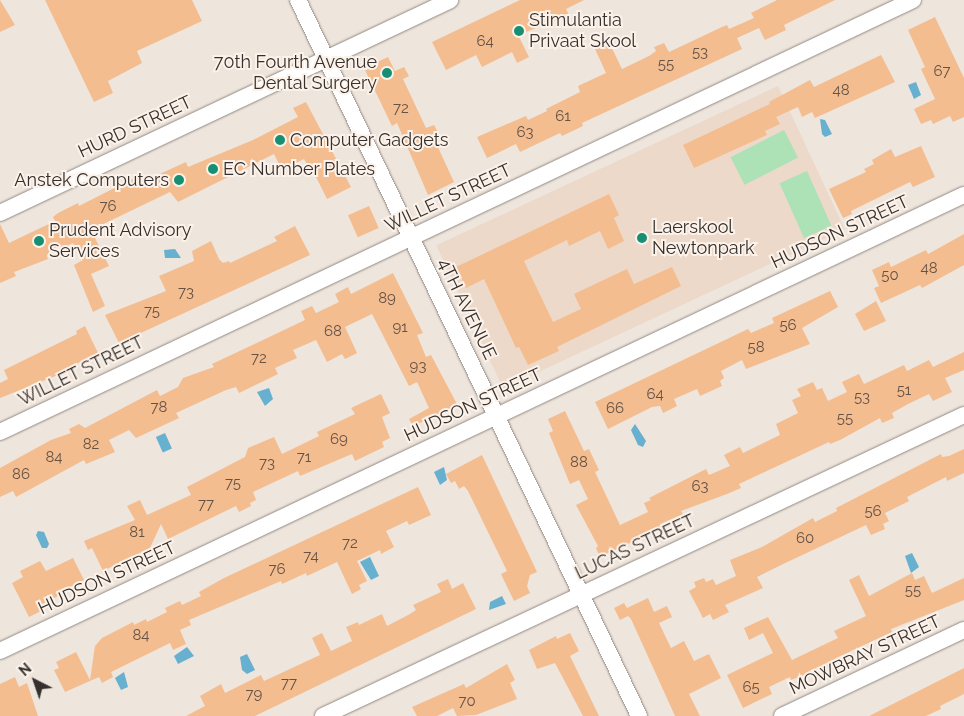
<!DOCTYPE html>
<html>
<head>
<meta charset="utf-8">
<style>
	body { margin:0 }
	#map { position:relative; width:964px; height:716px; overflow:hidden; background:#eee5dd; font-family:Raleway,sans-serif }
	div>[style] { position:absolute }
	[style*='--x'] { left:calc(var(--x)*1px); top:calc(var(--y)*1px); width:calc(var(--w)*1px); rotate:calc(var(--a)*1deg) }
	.education>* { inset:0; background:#ecd9c9; transform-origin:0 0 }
	.green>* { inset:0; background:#ade1b6; transform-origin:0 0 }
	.water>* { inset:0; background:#67b0d0; transform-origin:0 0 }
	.building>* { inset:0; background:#f4bd90; transform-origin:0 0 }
	.roads { filter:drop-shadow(0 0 1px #908881) drop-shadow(0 0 1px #908881) }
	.street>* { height:16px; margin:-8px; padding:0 8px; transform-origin:8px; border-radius:8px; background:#fff }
	.dots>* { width:14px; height:14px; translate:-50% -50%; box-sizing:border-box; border:2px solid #fcf2ea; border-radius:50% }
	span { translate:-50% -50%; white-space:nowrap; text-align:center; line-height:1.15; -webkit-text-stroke:4px #fcf2ea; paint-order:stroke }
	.number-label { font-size:15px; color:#645346 }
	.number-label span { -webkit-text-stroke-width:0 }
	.poi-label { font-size:18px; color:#34302d }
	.left { translate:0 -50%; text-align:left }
	.right { translate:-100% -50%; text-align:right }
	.street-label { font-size:18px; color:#34302d }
	.north { position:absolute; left:10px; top:656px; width:50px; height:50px; -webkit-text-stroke:4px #fcf2ea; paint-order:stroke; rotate:319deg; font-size:14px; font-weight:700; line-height:20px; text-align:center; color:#34302d }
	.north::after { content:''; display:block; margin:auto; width:18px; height:22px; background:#34302d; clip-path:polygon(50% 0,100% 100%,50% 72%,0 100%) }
</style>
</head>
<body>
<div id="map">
	<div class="education">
		<div style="left:778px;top:86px;width:158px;height:377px;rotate:65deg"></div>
	</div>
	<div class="green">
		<div style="left:784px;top:130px;width:31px;height:60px;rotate:63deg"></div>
		<div style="left:807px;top:171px;width:60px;height:30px;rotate:66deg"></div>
	</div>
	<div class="water">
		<div style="clip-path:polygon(916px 82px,921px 95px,914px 99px,908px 85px)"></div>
		<div style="clip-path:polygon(820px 119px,825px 120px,832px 134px,825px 137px,822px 134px)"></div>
		<div style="clip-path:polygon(175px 249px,181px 258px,165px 258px,164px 250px)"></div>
		<div style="clip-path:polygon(269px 388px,273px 399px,265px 406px,257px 392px)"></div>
		<div style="clip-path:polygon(635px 424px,646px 441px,643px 447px,638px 445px,631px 430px)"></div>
		<div style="left:165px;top:433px;width:17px;height:10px;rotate:66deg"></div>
		<div style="clip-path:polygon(444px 467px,447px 480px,440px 485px,434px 472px)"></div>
		<div style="clip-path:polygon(38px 531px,44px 532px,49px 544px,47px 548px,42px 548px,36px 535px)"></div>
		<div style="clip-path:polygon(912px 553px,919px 567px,911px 573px,905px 556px)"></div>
		<div style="clip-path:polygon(370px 557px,379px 576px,371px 580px,360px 562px)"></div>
		<div style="clip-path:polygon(502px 596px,506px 604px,489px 610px,490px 602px)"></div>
		<div style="clip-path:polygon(187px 647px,194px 656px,178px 664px,174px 656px)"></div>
		<div style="clip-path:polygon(247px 654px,255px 670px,247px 674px,242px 670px,240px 657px)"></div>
		<div style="clip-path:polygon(124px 672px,128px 687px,121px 690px,115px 678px)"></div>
	</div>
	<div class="building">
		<div style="clip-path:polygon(0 0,15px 25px,0 32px)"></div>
		<div style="clip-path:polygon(45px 0,192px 0,202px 21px,137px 51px,142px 63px,108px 81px,113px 93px,94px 102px)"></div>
		<div style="clip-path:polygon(520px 0,584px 0,566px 9px,569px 15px,518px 35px,529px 57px,517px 63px,512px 52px,482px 67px,476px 55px,446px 70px,432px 42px)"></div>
		<div style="clip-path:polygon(777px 0,835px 0,784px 25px,786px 30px,765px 40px,759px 28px,737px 38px,742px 49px,582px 123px,583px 126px,562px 136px,560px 133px,520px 152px,516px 144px,487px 158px,477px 137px,526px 116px,528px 120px,547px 111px,546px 109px,580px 92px,578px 86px,606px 73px,595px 49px,609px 42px,622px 69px,649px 56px,656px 51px,654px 47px,664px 43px,669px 52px,722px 27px,727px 25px,729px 29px,754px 18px,751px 13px)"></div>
		<div style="clip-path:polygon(935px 17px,964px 78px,964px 117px,953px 122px,950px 116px,933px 124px,931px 120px,921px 124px,914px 109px,935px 99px,921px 69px,925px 67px,908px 30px)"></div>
		<div style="clip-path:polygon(881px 55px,895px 82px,815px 118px,812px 112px,802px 117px,798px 107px,776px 117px,780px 124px,765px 131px,767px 135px,694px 168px,683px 145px,770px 104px,769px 102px,810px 80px,814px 87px)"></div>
		<div style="clip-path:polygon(388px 57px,395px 71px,404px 67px,409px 76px,403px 79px,426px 128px,434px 125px,442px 140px,436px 143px,454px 182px,428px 195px,397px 123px,392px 126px,364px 68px)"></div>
		<div style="clip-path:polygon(306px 102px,351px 187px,327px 199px,309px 163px,307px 164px,304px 159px,282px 170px,274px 154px,178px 202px,170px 192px,91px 230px,109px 266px,91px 274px,105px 306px,93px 312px,74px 265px,81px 261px,73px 243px,47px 256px,48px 259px,14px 272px,16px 276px,0 283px,0 224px,9px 243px,55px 221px,53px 217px,58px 213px,78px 203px,79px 206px,140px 175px,142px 179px,150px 175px,151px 178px,186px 162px,188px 167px,253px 140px,298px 117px,293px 108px)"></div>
		<div style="clip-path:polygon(921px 146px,935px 177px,913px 187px,910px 182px,851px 211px,852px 214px,843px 218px,829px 189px,866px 172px,864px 169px,874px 164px,872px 160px,891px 149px,895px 157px)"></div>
		<div style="clip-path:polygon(609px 194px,619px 215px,614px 218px,624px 241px,608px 249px,600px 231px,569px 246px,567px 240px,524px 261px,553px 322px,581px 309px,574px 294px,627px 269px,634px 284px,672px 267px,681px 286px,557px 347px,559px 351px,528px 365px,519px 347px,516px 348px,484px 279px,466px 288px,456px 267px)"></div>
		<div style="left:369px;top:206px;width:24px;height:23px;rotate:66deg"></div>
		<div style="clip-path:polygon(295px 226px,310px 255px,119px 343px,105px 315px,166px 291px,159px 276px,194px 261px,192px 251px,211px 241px,219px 259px,223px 263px,229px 261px,230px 263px,277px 241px,274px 237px)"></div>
		<div style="clip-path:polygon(964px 234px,964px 265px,922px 288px,920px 285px,881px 303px,874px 288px,879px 286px,872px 270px,889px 262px,891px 267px,926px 250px,928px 254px)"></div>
		<div style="clip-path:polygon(393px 273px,423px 333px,417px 335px,426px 357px,431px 355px,458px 406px,413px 426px,409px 419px,429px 408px,417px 382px,409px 386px,372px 314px,345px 327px,357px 353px,345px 359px,342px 354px,327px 362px,316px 340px,293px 350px,297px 358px,275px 368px,278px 374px,239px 393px,236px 387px,226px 390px,176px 413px,179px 418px,136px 438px,129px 430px,109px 440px,115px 452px,86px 464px,84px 460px,16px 497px,13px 491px,0 497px,0 468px,51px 440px,71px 433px,69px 429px,79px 424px,85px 428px,157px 390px,160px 396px,178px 387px,183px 378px,214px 367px,212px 364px,305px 320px,301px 311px,312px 306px,316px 313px,339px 302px,335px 294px,348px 287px,351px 294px)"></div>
		<div style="clip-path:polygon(830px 291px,838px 307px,802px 328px,810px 344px,746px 369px,742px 360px,721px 371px,724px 378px,720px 381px,722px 386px,700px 396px,697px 389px,674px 399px,677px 406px,663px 413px,660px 406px,652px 407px,608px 429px,595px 402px,748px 329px,751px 333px,774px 323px,772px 318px)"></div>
		<div style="clip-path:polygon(876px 301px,886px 321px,864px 331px,855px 314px)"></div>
		<div style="clip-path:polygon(85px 326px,98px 353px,72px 366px,73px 369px,0 398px,0 383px,8px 379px,4px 370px,77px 334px,76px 331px)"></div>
		<div style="clip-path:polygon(964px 352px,964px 370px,945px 378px,952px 392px,933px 401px,929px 394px,908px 404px,892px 413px,894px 418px,882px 423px,880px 418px,840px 440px,830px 444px,829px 442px,739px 484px,741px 488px,727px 494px,681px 511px,683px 514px,660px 524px,662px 528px,600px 557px,596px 548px,598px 546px,576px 505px,588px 499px,579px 480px,570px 484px,549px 433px,553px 431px,548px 419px,565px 411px,584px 451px,589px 449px,599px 470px,595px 472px,620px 525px,648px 512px,644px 503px,651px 500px,649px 498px,706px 469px,709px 475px,730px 466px,724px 455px,740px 447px,743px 453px,780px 435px,776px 424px,798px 413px,792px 400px,801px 396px,797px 389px,813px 382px,817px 390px,822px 388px,828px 401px,847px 392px,842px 382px,859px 374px,864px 384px,904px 365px,907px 371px,929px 360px,933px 367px)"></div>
		<div style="clip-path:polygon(381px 394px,390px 413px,382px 417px,390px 438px,382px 442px,384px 447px,355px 461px,352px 454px,300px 476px,298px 471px,253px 492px,256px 500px,250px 503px,251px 506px,239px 512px,236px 506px,168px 539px,161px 524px,150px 548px,103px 571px,92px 548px,88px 550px,84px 541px,135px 520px,127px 506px,140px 500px,147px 515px,191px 495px,187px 487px,245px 457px,248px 448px,274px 437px,282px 454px,319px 436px,317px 432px,355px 414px,351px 408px)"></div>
		<div style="clip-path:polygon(964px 449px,964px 473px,947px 481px,946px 477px,907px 497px,909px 501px,885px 513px,889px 521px,883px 524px,885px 529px,871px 535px,866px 525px,779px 566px,757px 577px,763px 588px,725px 605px,729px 612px,713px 620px,710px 614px,703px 618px,689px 591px,696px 587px,694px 582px,704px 578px,706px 582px,713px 579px,716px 585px,736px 576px,730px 560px,762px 547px,813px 518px,815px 522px,837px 511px,836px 508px,941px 454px,942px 457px,949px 456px)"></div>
		<div style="clip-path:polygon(482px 455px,537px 572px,530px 575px,527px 586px,530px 593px,514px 601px,501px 574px,507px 571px,468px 491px,464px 486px,459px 489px,455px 481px,451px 483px,446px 474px)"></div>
		<div style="clip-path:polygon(418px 487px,431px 515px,409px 525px,407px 521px,386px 531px,394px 547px,381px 554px,380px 550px,357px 561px,367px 581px,359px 585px,361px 589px,352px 594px,337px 562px,307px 576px,306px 573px,282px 584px,281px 581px,189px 620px,191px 625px,180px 630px,186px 644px,173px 650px,170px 643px,111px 672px,113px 677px,102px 683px,99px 677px,65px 692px,54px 670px,59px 668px,56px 662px,76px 652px,90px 680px,95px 646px,102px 638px,133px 622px,134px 625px,146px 619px,147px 622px,167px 612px,165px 608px,180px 601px,182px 605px,201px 596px,199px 592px,224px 578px)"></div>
		<div style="clip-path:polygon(73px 558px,84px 580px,57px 593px,58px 596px,39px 606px,41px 611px,29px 617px,12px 583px,23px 577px,20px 571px,40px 561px,46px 571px)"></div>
		<div style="clip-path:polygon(912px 573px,915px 580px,924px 576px,932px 593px,964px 578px,964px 600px,891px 629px,892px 632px,836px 658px,837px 664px,826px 669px,824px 667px,791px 680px,790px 677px,769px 687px,772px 694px,743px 708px,727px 675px,773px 653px,763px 633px,749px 640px,744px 628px,768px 617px,792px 660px,838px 638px,834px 631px,866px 616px,849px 580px,859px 575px,869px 596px)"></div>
		<div style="clip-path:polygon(448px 579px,452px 589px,463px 583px,476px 609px,255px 716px,186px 716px,205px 706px,200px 696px,221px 684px,225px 693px,261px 675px,264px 681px,320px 655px,312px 638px,322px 633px,331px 651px,352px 641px,346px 627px,358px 622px,359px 625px,382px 614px,387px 626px,410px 614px,416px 610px,413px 605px,441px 592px,437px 584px)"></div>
		<div style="clip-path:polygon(648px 598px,654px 612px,667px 606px,672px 617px,659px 623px,671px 648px,684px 641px,694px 661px,709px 654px,721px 678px,689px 694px,700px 716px,675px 716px,631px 619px,628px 616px,620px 620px,614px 608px,624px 603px,627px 608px)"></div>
		<div style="clip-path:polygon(570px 633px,579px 651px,570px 656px,599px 716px,583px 716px,555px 663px,537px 669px,529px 650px,556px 636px,557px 639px)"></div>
		<div style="clip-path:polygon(507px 664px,515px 680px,510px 683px,517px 699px,476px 715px,457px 716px,453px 708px,437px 716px,417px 716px,412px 707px,464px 684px,466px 688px)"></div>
		<div style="clip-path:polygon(964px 668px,964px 694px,940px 706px,941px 709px,926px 716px,869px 716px)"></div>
		<div style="clip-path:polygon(15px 677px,19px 687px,27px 683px,38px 716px,0 716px,0 684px)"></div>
	</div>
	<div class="roads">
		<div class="street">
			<div style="--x:298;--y:0;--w:793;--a:64.53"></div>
			<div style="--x:0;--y:213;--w:498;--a:-25.3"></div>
			<div style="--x:0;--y:432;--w:1010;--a:-25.32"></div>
			<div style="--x:0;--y:651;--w:1066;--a:-25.32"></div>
			<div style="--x:323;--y:716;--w:708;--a:-25.15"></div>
			<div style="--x:782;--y:716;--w:201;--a:-25.3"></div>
		</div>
	</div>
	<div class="dots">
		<div style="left:519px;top:31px;background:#168f73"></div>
		<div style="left:387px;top:73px;background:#168f73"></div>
		<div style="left:280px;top:140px;background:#168f73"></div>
		<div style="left:213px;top:169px;background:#168f73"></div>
		<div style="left:179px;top:180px;background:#168f73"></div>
		<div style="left:642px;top:238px;background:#168f73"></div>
		<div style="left:39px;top:241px;background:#168f73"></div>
	</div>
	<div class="number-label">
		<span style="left:485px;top:42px">64</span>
		<span style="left:700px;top:53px">53</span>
		<span style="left:666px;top:65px">55</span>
		<span style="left:942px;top:72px">67</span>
		<span style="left:841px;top:91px">48</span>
		<span style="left:401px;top:109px">72</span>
		<span style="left:563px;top:117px">61</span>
		<span style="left:525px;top:133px">63</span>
		<span style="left:108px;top:207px">76</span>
		<span style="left:929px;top:269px">48</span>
		<span style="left:890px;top:276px">50</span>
		<span style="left:186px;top:293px">73</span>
		<span style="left:387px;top:299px">89</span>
		<span style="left:152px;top:312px">75</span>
		<span style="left:788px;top:326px">56</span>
		<span style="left:400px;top:328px">91</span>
		<span style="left:333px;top:332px">68</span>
		<span style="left:756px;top:348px">58</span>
		<span style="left:259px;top:359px">72</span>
		<span style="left:418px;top:367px">93</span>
		<span style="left:904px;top:391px">51</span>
		<span style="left:655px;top:395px">64</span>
		<span style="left:862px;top:398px">53</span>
		<span style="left:159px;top:408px">78</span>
		<span style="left:615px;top:409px">66</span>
		<span style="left:845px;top:419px">55</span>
		<span style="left:339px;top:440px">69</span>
		<span style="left:91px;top:445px">82</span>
		<span style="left:54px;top:458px">84</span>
		<span style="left:304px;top:458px">71</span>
		<span style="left:579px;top:463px">88</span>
		<span style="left:267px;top:464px">73</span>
		<span style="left:21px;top:475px">86</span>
		<span style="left:233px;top:484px">75</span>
		<span style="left:700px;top:487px">63</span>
		<span style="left:206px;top:505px">77</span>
		<span style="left:873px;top:512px">56</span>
		<span style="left:137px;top:533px">81</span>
		<span style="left:805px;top:539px">60</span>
		<span style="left:350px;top:544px">72</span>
		<span style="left:311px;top:557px">74</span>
		<span style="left:277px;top:570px">76</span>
		<span style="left:913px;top:591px">55</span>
		<span style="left:141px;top:636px">84</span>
		<span style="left:289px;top:684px">77</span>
		<span style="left:751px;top:688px">65</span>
		<span style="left:254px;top:695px">79</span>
		<span style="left:467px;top:702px">70</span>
	</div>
	<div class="poi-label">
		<span class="left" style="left:529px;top:31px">Stimulantia<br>Privaat Skool</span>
		<span class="right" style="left:377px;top:73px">70th Fourth Avenue<br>Dental Surgery</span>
		<span class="left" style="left:290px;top:140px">Computer Gadgets</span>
		<span class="left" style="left:223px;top:169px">EC Number Plates</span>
		<span class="right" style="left:169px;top:180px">Anstek Computers</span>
		<span class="left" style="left:652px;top:238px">Laerskool<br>Newtonpark</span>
		<span class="left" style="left:49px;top:241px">Prudent Advisory<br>Services</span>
	</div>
	<div class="street-label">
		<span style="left:135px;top:127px;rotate:-25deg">HURD STREET</span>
		<span style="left:448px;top:198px;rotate:-25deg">WILLET STREET</span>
		<span style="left:840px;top:232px;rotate:-25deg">HUDSON STREET</span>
		<span style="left:467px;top:309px;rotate:64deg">4TH AVENUE</span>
		<span style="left:81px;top:371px;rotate:-26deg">WILLET STREET</span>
		<span style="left:473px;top:405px;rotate:-25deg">HUDSON STREET</span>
		<span style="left:635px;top:547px;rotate:-25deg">LUCAS STREET</span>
		<span style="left:107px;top:578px;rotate:-25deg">HUDSON STREET</span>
		<span style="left:865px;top:655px;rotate:-25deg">MOWBRAY STREET</span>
	</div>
	<div class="north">N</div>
</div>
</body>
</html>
